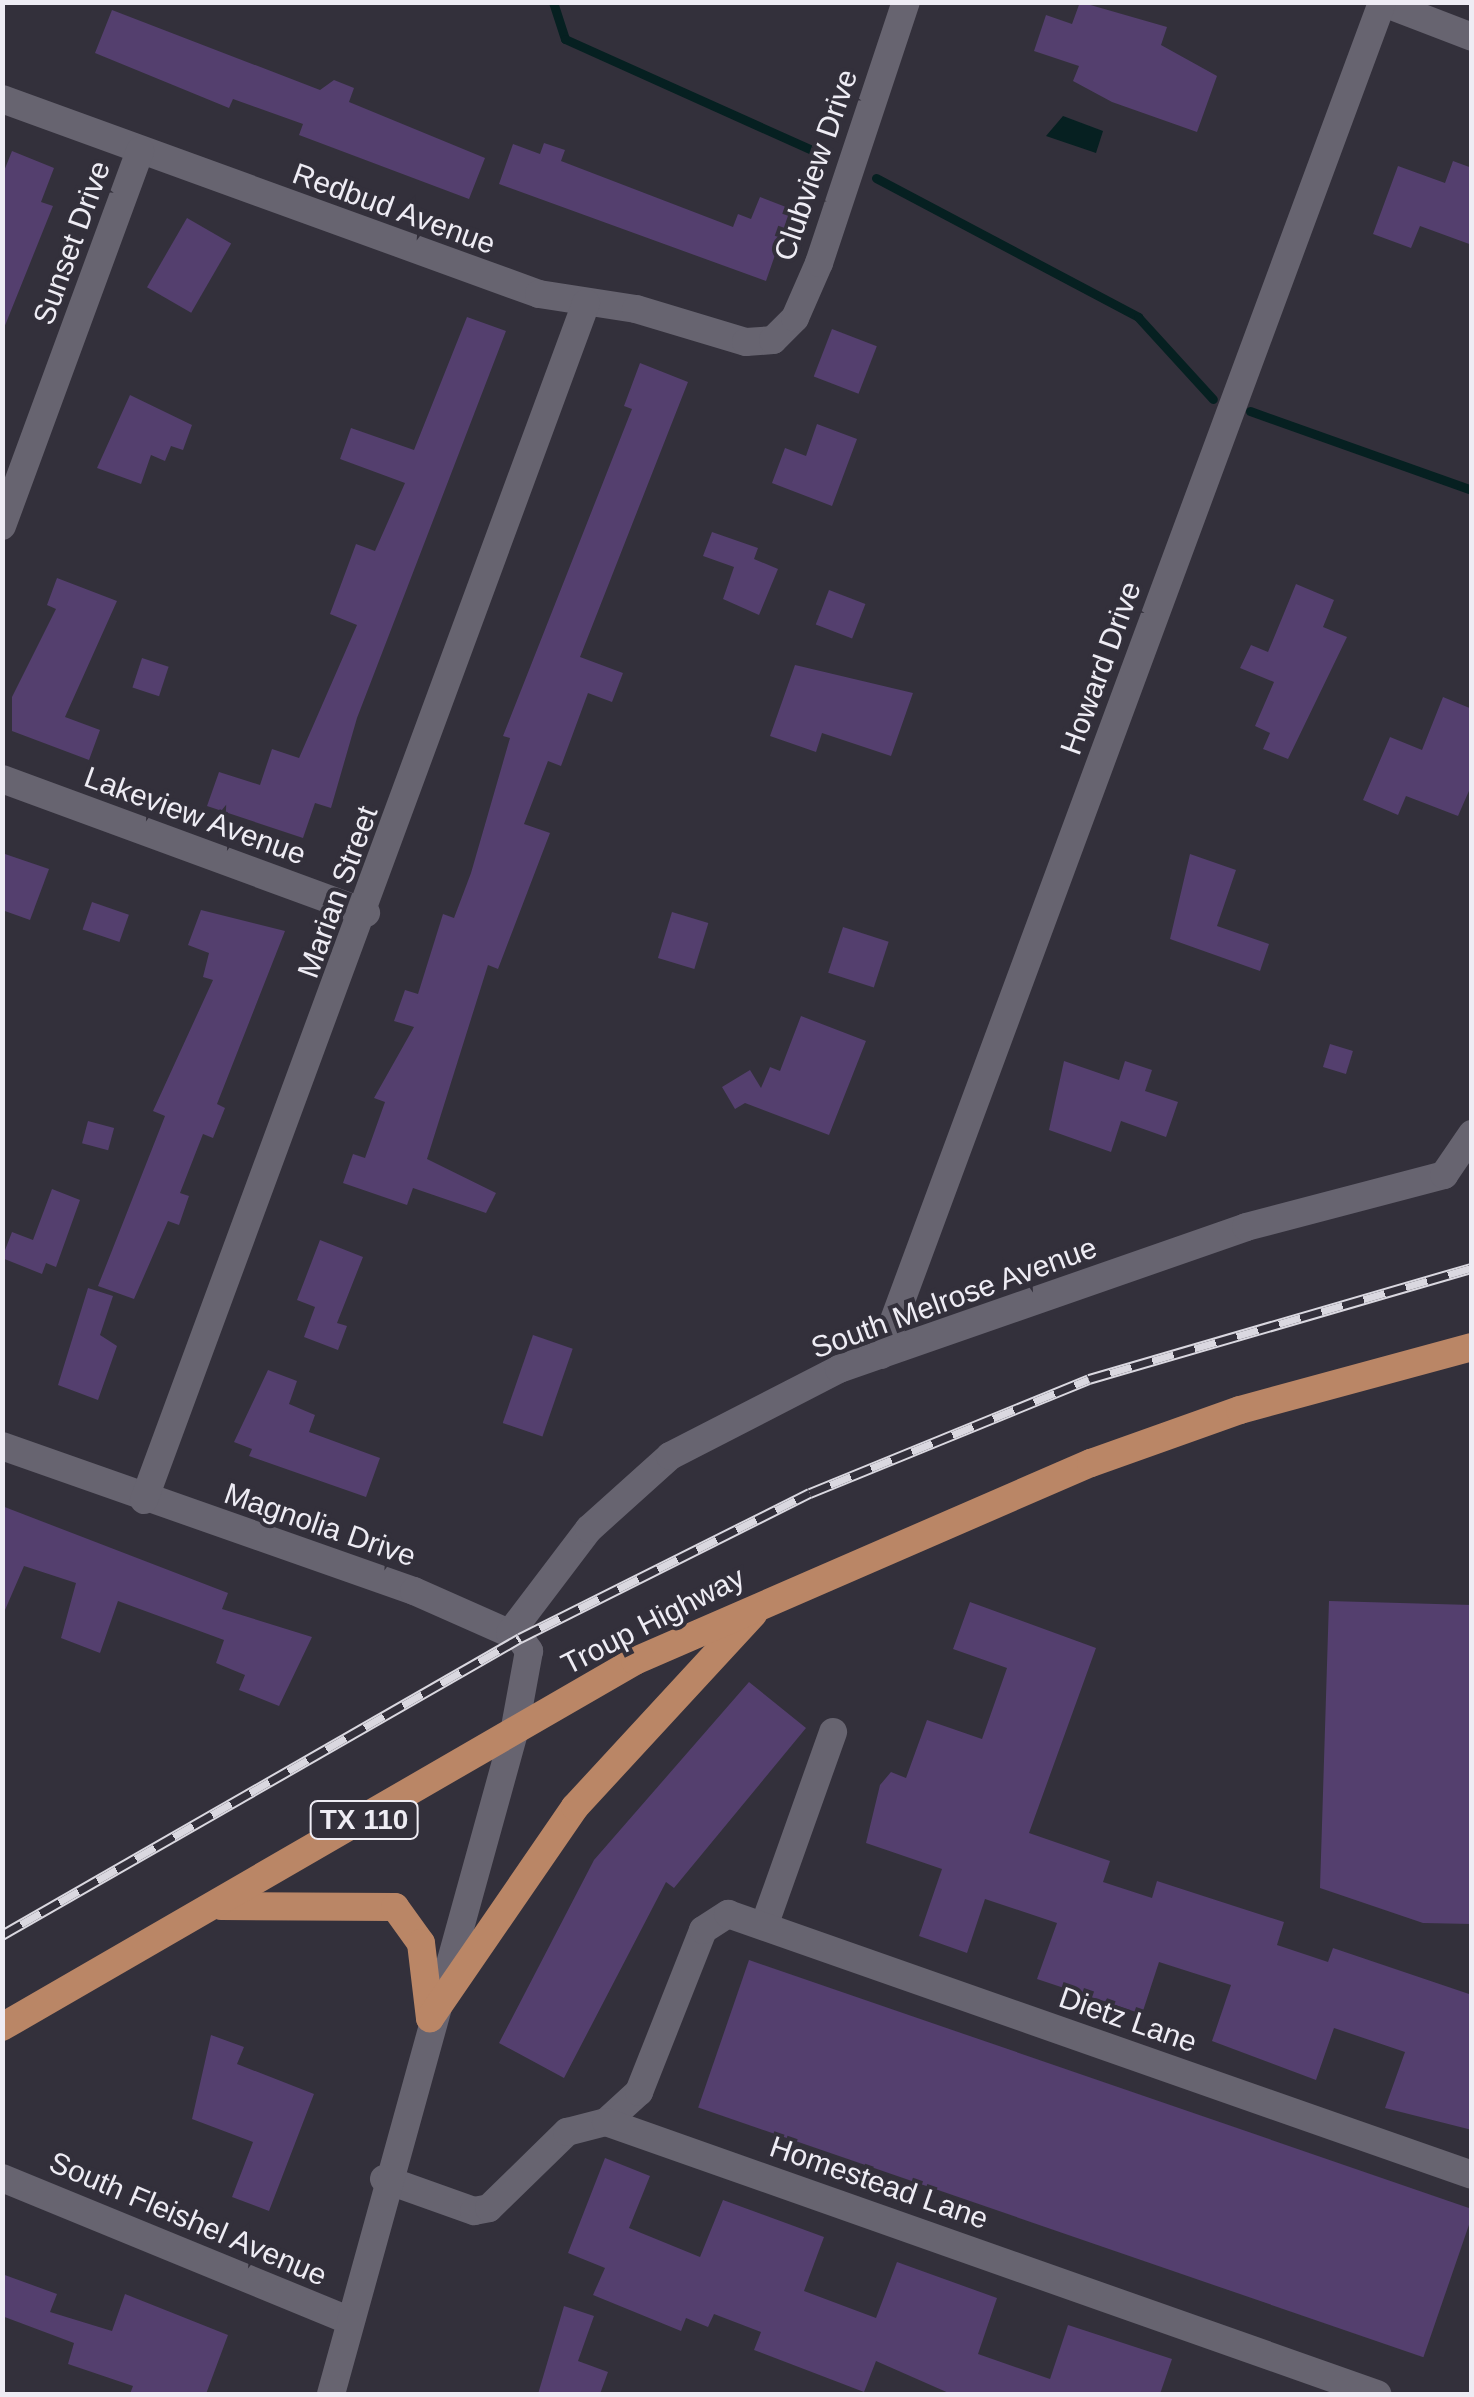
<!DOCTYPE html>
<html>
<head>
<meta charset="utf-8">
<style>
	body { margin:0 }
	#map { position:relative; width:1474px; height:2397px; overflow:hidden; background:#33303b; font-family:Arial,sans-serif }
	div>[style] { position:absolute }
	[style*='--x'] { left:calc(var(--x)*1px); top:calc(var(--y)*1px); width:calc(var(--w)*1px); rotate:calc(var(--a)*1deg) }
	.water>* { inset:0; background:#062021 }
	.stream>* { height:9px; margin:-4.5px; padding:0 4.5px; transform-origin:4.5px; border-radius:4.5px; background:#062021 }
	.building>* { inset:0; background:#543f6e; transform-origin:0 0 }
	.minor>* { height:28px; margin:-14px; padding:0 14px; transform-origin:14px; border-radius:14px; background:#676470 }
	.tertiary>* { height:28px; margin:-14px; padding:0 14px; transform-origin:14px; border-radius:14px; background:#676470 }
	.secondary>* { height:28px; margin:-14px; padding:0 14px; transform-origin:14px; border-radius:14px; background:#676470 }
	.primary>* { height:28px; margin:-14px; padding:0 14px; transform-origin:14px; border-radius:14px; background:#ba8666 }
	.rail>* { height:11px; margin-top:-5.5px; transform-origin:0; background:repeating-linear-gradient(90deg,#33303b 0 22px,#dad8e0 0 44px); box-sizing:border-box; border-block:2px solid #dad8e0 }
	span { translate:-50% -50%; white-space:nowrap; text-align:center; line-height:1.15; -webkit-text-stroke:8px #33303b; paint-order:stroke }
	.shield-label span { padding:2px 8px; background:#33303b; border:2px solid; border-radius:8px; -webkit-text-stroke-width:0 }
	.shield-label { font-size:28px; color:#eeecf4; font-weight:700 }
	.street-label { font-size:30px; color:#eeecf4 }
	.frame { position:absolute; inset:0; border:5px solid #eeecf4; pointer-events:none }
</style>
</head>
<body>
<div id="map">
	<div class="water">
		<div style="clip-path:polygon(1063px 116px,1103px 131px,1096px 153px,1046px 136px)"></div>
	</div>
	<div class="stream">
		<div style="--x:553;--y:2;--w:39;--a:72"></div>
		<div style="--x:565;--y:39;--w:287;--a:24.2"></div>
		<div style="--x:876;--y:178;--w:297;--a:27.9"></div>
		<div style="--x:1138;--y:317;--w:111;--a:47.6"></div>
		<div style="--x:1250;--y:411;--w:236;--a:19.6"></div>
	</div>
	<div class="building">
		<div style="clip-path:polygon(1080px 2px,1167px 27px,1161px 45px,1217px 76px,1197px 132px,1112px 102px,1073px 81px,1079px 66px,1034px 51px,1046px 15px,1072px 24px)"></div>
		<div style="clip-path:polygon(112px 10px,320px 90px,334px 80px,354px 88px,349px 102px,485px 158px,469px 199px,299px 135px,303px 124px,233px 99px,229px 108px,95px 53px)"></div>
		<div style="clip-path:polygon(544px 143px,565px 150px,561px 161px,733px 227px,738px 214px,751px 219px,760px 197px,791px 209px,766px 281px,499px 184px,513px 144px,540px 154px)"></div>
		<div style="clip-path:polygon(12px 151px,54px 168px,41px 202px,53px 206px,4px 328px,2px 176px)"></div>
		<div style="clip-path:polygon(1453px 161px,1472px 168px,1472px 245px,1420px 226px,1411px 248px,1373px 234px,1398px 166px,1445px 183px)"></div>
		<div style="left:187px;top:218px;width:51px;height:80px;rotate:30deg"></div>
		<div style="clip-path:polygon(467px 317px,506px 331px,357px 718px,331px 808px,315px 803px,303px 838px,207px 806px,219px 772px,260px 785px,272px 749px,299px 758px,357px 625px,330px 614px,356px 544px,375px 551px,405px 483px,340px 459px,351px 428px,414px 450px)"></div>
		<div style="left:832px;top:329px;width:48px;height:51px;rotate:21deg"></div>
		<div style="clip-path:polygon(640px 363px,688px 382px,580px 657px,623px 673px,612px 702px,588px 693px,561px 766px,548px 761px,524px 824px,550px 833px,498px 969px,488px 965px,427px 1159px,496px 1193px,486px 1213px,413px 1188px,407px 1205px,343px 1183px,353px 1154px,365px 1158px,385px 1102px,374px 1098px,414px 1027px,394px 1021px,405px 990px,418px 994px,443px 914px,454px 918px,471px 873px,510px 738px,503px 736px,632px 409px,624px 406px)"></div>
		<div style="clip-path:polygon(130px 395px,192px 425px,183px 450px,171px 446px,165px 461px,151px 455px,141px 484px,97px 468px)"></div>
		<div style="clip-path:polygon(817px 424px,857px 439px,832px 506px,772px 483px,785px 448px,806px 456px)"></div>
		<div style="clip-path:polygon(712px 532px,758px 548px,754px 559px,778px 569px,759px 615px,723px 599px,734px 567px,703px 556px)"></div>
		<div style="clip-path:polygon(57px 578px,117px 601px,65px 717px,100px 730px,89px 760px,12px 731px,12px 697px,56px 609px,47px 605px)"></div>
		<div style="clip-path:polygon(1296px 584px,1334px 600px,1323px 627px,1347px 637px,1288px 759px,1263px 749px,1270px 733px,1255px 726px,1274px 682px,1240px 668px,1251px 645px,1268px 652px)"></div>
		<div style="left:829px;top:590px;width:39px;height:37px;rotate:21deg"></div>
		<div style="left:142px;top:658px;width:28px;height:31px;rotate:18deg"></div>
		<div style="clip-path:polygon(795px 665px,913px 693px,891px 756px,822px 733px,816px 752px,770px 736px)"></div>
		<div style="clip-path:polygon(1443px 697px,1472px 709px,1472px 784px,1458px 816px,1406px 796px,1398px 815px,1363px 800px,1390px 737px,1422px 750px)"></div>
		<div style="clip-path:polygon(2px 853px,49px 869px,30px 920px,2px 910px)"></div>
		<div style="clip-path:polygon(1190px 854px,1236px 870px,1217px 926px,1269px 944px,1260px 971px,1170px 939px)"></div>
		<div style="left:92px;top:902px;width:39px;height:29px;rotate:19deg"></div>
		<div style="clip-path:polygon(201px 910px,285px 931px,217px 1104px,225px 1108px,213px 1138px,203px 1134px,180px 1193px,189px 1196px,179px 1225px,168px 1221px,134px 1299px,98px 1286px,165px 1116px,153px 1111px,213px 980px,203px 977px,209px 953px,188px 945px)"></div>
		<div style="left:672px;top:912px;width:38px;height:48px;rotate:17deg"></div>
		<div style="left:843px;top:927px;width:48px;height:48px;rotate:18deg"></div>
		<div style="clip-path:polygon(801px 1016px,866px 1041px,829px 1135px,745px 1103px,735px 1109px,722px 1087px,750px 1070px,761px 1088px,770px 1067px,780px 1071px)"></div>
		<div style="left:1330px;top:1044px;width:24px;height:24px;rotate:17deg"></div>
		<div style="clip-path:polygon(1064px 1061px,1119px 1080px,1125px 1061px,1152px 1070px,1145px 1091px,1178px 1102px,1166px 1137px,1121px 1121px,1111px 1152px,1049px 1130px)"></div>
		<div style="left:88px;top:1121px;width:27px;height:23px;rotate:15deg"></div>
		<div style="clip-path:polygon(52px 1189px,80px 1200px,56px 1267px,46px 1263px,42px 1274px,2px 1258px,12px 1232px,33px 1240px)"></div>
		<div style="clip-path:polygon(320px 1240px,363px 1257px,337px 1323px,347px 1326px,338px 1350px,304px 1337px,315px 1307px,297px 1300px)"></div>
		<div style="clip-path:polygon(88px 1288px,113px 1296px,100px 1335px,117px 1346px,98px 1400px,58px 1385px)"></div>
		<div style="left:533px;top:1335px;width:42px;height:93px;rotate:19deg"></div>
		<div style="clip-path:polygon(268px 1370px,297px 1381px,289px 1404px,315px 1415px,309px 1432px,380px 1458px,366px 1497px,249px 1456px,252px 1449px,234px 1442px)"></div>
		<div style="clip-path:polygon(2px 1506px,228px 1593px,222px 1609px,312px 1637px,279px 1706px,239px 1690px,245px 1675px,216px 1663px,224px 1640px,118px 1601px,100px 1653px,61px 1638px,76px 1583px,24px 1566px,2px 1617px)"></div>
		<div style="clip-path:polygon(1329px 1601px,1472px 1605px,1472px 1924px,1423px 1923px,1320px 1888px)"></div>
		<div style="clip-path:polygon(970px 1602px,1096px 1648px,1029px 1833px,1110px 1861px,1103px 1882px,1152px 1898px,1157px 1881px,1284px 1922px,1277px 1945px,1328px 1962px,1333px 1948px,1472px 1995px,1472px 2130px,1385px 2108px,1405px 2052px,1334px 2028px,1316px 2080px,1212px 2041px,1231px 1985px,1159px 1962px,1142px 2014px,1037px 1979px,1057px 1923px,985px 1899px,967px 1953px,919px 1936px,942px 1869px,866px 1843px,880px 1785px,891px 1772px,906px 1778px,927px 1720px,982px 1739px,1007px 1668px,953px 1649px)"></div>
		<div style="clip-path:polygon(749px 1682px,806px 1728px,674px 1888px,666px 1882px,564px 2078px,499px 2043px,594px 1860px)"></div>
		<div style="left:749px;top:1960px;width:767px;height:156px;rotate:19deg"></div>
		<div style="clip-path:polygon(211px 2035px,244px 2047px,237px 2064px,314px 2094px,269px 2211px,232px 2197px,253px 2142px,192px 2119px)"></div>
		<div style="clip-path:polygon(605px 2158px,650px 2176px,629px 2228px,700px 2257px,723px 2200px,824px 2237px,804px 2291px,876px 2318px,897px 2262px,997px 2298px,978px 2354px,1050px 2379px,1068px 2325px,1172px 2359px,1160px 2394px,951px 2394px,876px 2361px,864px 2392px,754px 2350px,761px 2332px,714px 2314px,708px 2327px,686px 2318px,681px 2331px,593px 2295px,605px 2268px,568px 2253px)"></div>
		<div style="clip-path:polygon(2px 2274px,57px 2294px,50px 2312px,112px 2331px,125px 2294px,228px 2335px,206px 2394px,130px 2394px,133px 2386px,68px 2364px,74px 2343px,2px 2316px)"></div>
		<div style="clip-path:polygon(564px 2306px,594px 2316px,578px 2361px,608px 2372px,600px 2394px,538px 2394px)"></div>
	</div>
	<div class="minor">
		<div style="--x:1381;--y:2;--w:97;--a:21"></div>
		<div style="--x:2;--y:99;--w:571;--a:19.96"></div>
		<div style="--x:539;--y:294;--w:98;--a:8.8"></div>
		<div style="--x:636;--y:309;--w:115;--a:16.7"></div>
		<div style="--x:746;--y:342;--w:27;--a:-4"></div>
		<div style="--x:773;--y:340;--w:31;--a:-45"></div>
		<div style="--x:795;--y:318;--w:60;--a:-66.4"></div>
		<div style="--x:819;--y:263;--w:275;--a:-71.6"></div>
		<div style="--x:2;--y:526;--w:400;--a:-69.8"></div>
		<div style="--x:2;--y:779;--w:388;--a:20.2"></div>
		<div style="--x:881;--y:1355;--w:1442;--a:-69.67"></div>
		<div style="--x:2;--y:1446;--w:437;--a:19.4"></div>
		<div style="--x:414;--y:1591;--w:116;--a:23.9"></div>
		<div style="--x:520;--y:1638;--w:16;--a:55"></div>
		<div style="--x:529;--y:1651;--w:83;--a:100.4"></div>
		<div style="--x:144;--y:1500;--w:1276;--a:-69.73"></div>
		<div style="--x:510;--y:1633;--w:131;--a:-52.8"></div>
		<div style="--x:589;--y:1529;--w:109;--a:-42"></div>
		<div style="--x:670;--y:1456;--w:190;--a:-27.2"></div>
		<div style="--x:839;--y:1369;--w:431;--a:-19.2"></div>
		<div style="--x:1246;--y:1227;--w:205;--a:-14.7"></div>
		<div style="--x:1444;--y:1175;--w:50;--a:-55.7"></div>
		<div style="--x:764;--y:1926;--w:206;--a:-70.4"></div>
		<div style="--x:606;--y:2122;--w:45;--a:-42.3"></div>
		<div style="--x:639;--y:2092;--w:174;--a:-68.4"></div>
		<div style="--x:703;--y:1930;--w:30;--a:-33"></div>
		<div style="--x:728;--y:1914;--w:788;--a:19.33"></div>
		<div style="--x:384;--y:2179;--w:96;--a:19.6"></div>
		<div style="--x:474;--y:2211;--w:15;--a:-11"></div>
		<div style="--x:489;--y:2208;--w:109;--a:-44.3"></div>
		<div style="--x:567;--y:2132;--w:40;--a:-14.4"></div>
		<div style="--x:606;--y:2122;--w:818;--a:19.43"></div>
	</div>
	<div class="tertiary">
		<div style="--x:2;--y:2178;--w:376;--a:22.3"></div>
	</div>
	<div class="secondary">
		<div style="--x:331;--y:2394;--w:686;--a:-74.53"></div>
	</div>
	<div class="primary">
		<div style="--x:221;--y:1906;--w:174;--a:0.3"></div>
		<div style="--x:395;--y:1907;--w:44;--a:54.2"></div>
		<div style="--x:421;--y:1943;--w:76;--a:83.2"></div>
		<div style="--x:430;--y:2018;--w:256;--a:-55.5"></div>
		<div style="--x:575;--y:1807;--w:263;--a:-47.3"></div>
		<div style="--x:2;--y:2027;--w:731;--a:-30.04"></div>
		<div style="--x:635;--y:1661;--w:497;--a:-23.5"></div>
		<div style="--x:1091;--y:1463;--w:158;--a:-19.6"></div>
		<div style="--x:1240;--y:1410;--w:240;--a:-15.2"></div>
	</div>
	<div class="rail">
		<div style="--x:2;--y:1935;--w:597;--a:-29.83"></div>
		<div style="--x:520;--y:1638;--w:324;--a:-26.6"></div>
		<div style="--x:810;--y:1493;--w:301;--a:-22.2"></div>
		<div style="--x:1089;--y:1379;--w:399;--a:-16.2"></div>
	</div>
	<div class="shield-label">
		<span style="left:364px;top:1820px">TX 110</span>
	</div>
	<div class="street-label">
		<span style="left:816px;top:165px;rotate:-71deg">Clubview Drive</span>
		<span style="left:394px;top:209px;rotate:20deg">Redbud Avenue</span>
		<span style="left:72px;top:243px;rotate:-70deg">Sunset Drive</span>
		<span style="left:1101px;top:668px;rotate:-70deg">Howard Drive</span>
		<span style="left:195px;top:816px;rotate:20deg">Lakeview Avenue</span>
		<span style="left:338px;top:892px;rotate:-70deg">Marian Street</span>
		<span style="left:954px;top:1298px;rotate:-20deg">South Melrose Avenue</span>
		<span style="left:320px;top:1525px;rotate:19deg">Magnolia Drive</span>
		<span style="left:653px;top:1621px;rotate:-27deg">Troup Highway</span>
		<span style="left:1128px;top:2020px;rotate:19deg">Dietz Lane</span>
		<span style="left:879px;top:2183px;rotate:19deg">Homestead Lane</span>
		<span style="left:188px;top:2219px;rotate:23deg">South Fleishel Avenue</span>
	</div>
	<div class="frame"></div>
</div>
</body>
</html>
